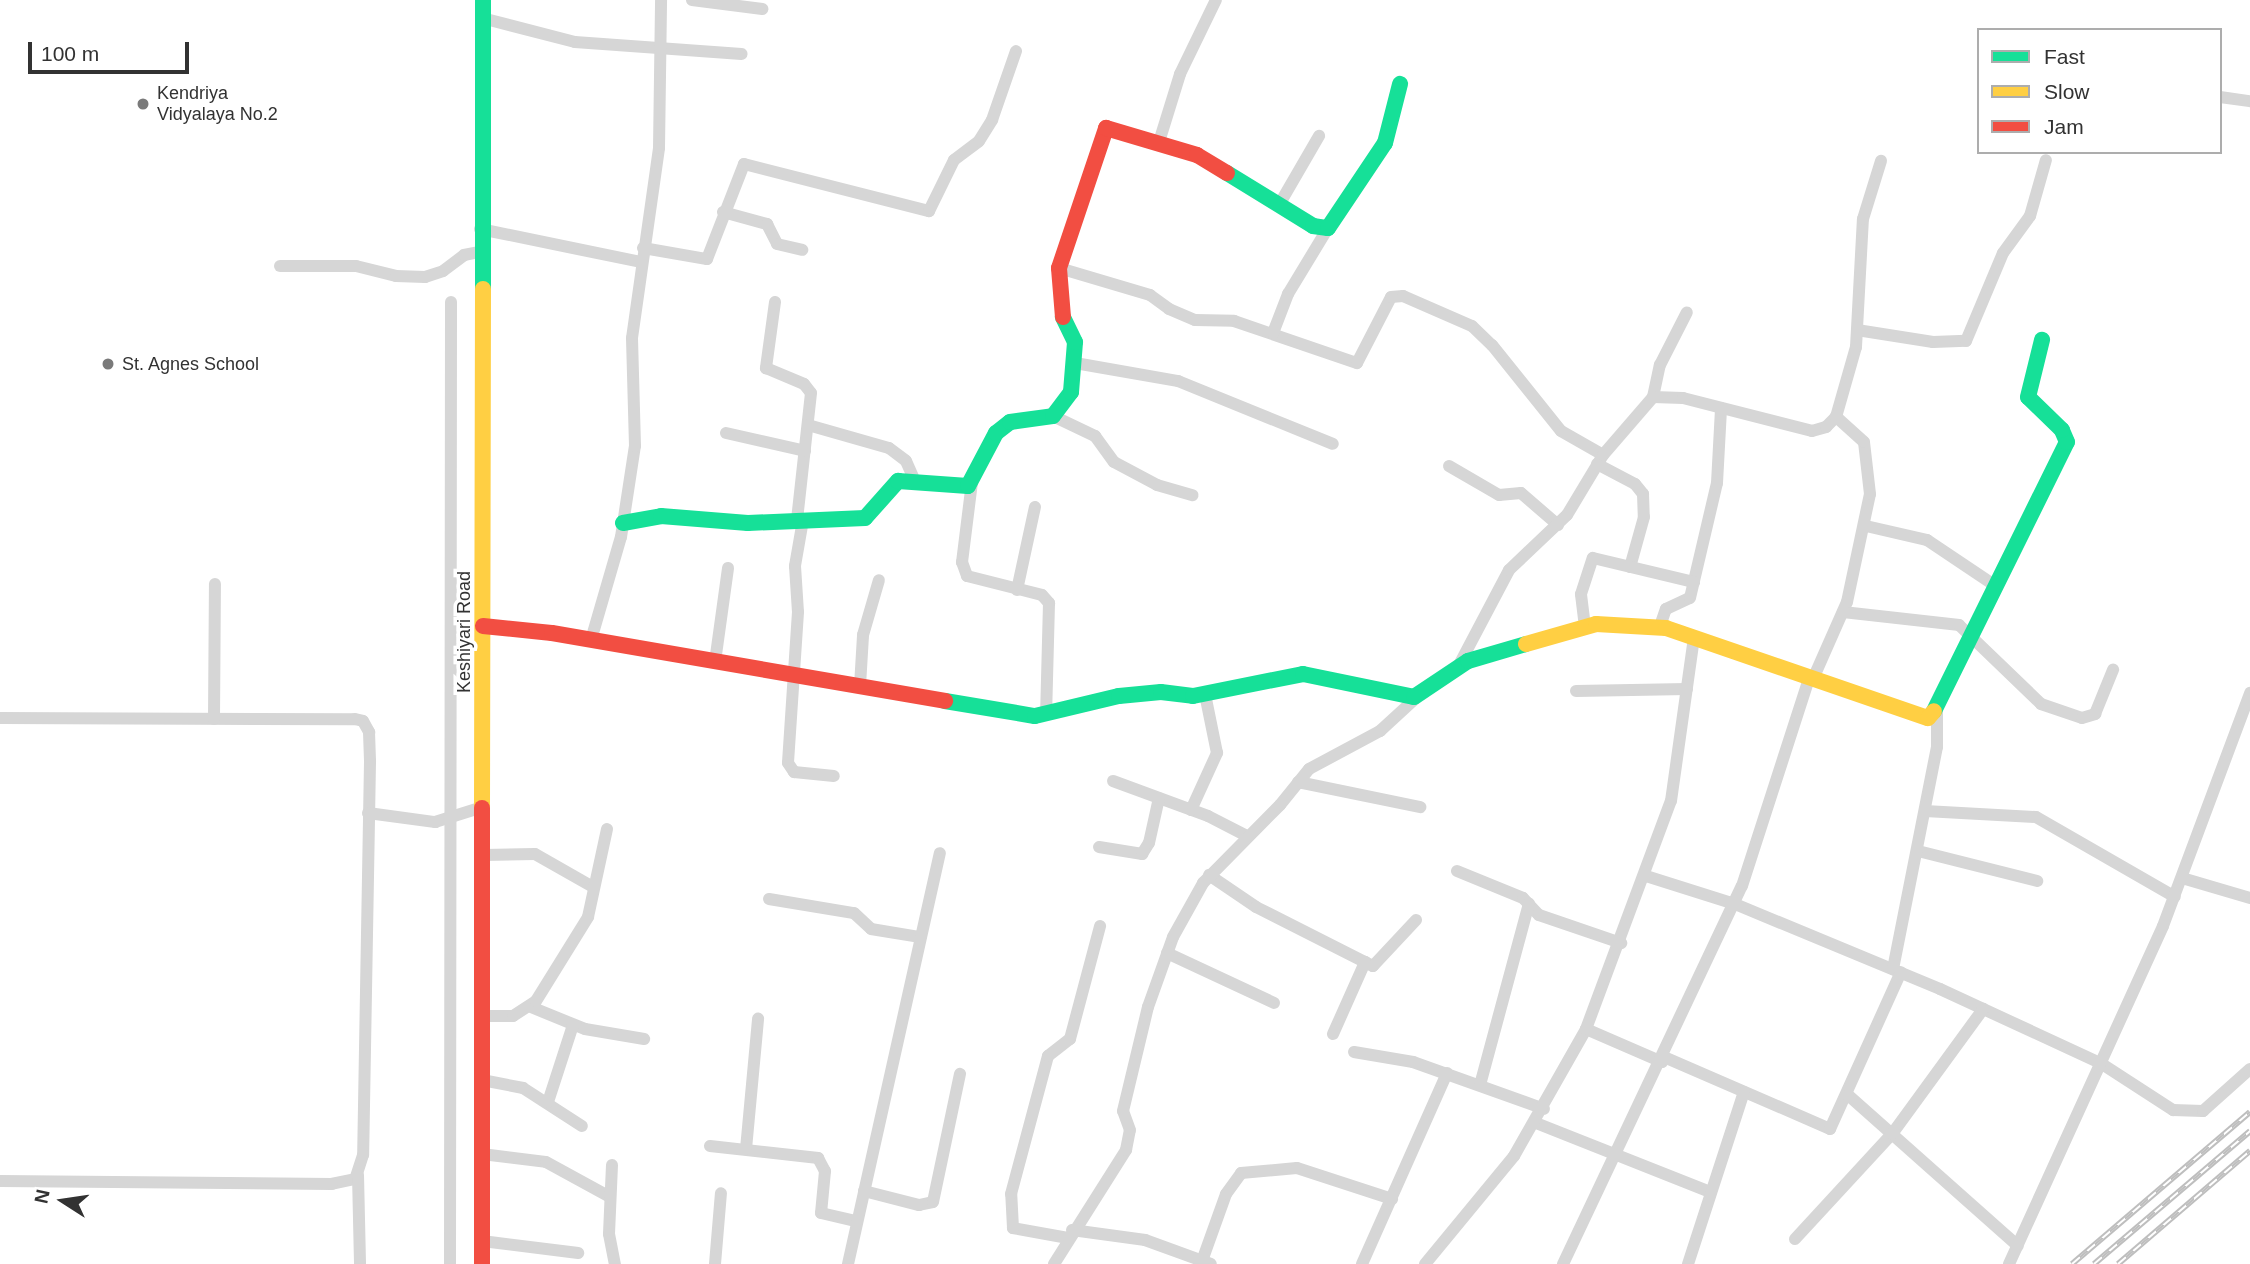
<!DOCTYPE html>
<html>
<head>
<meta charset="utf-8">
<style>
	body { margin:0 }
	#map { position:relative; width:2250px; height:1264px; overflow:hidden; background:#fff; font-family:Arial,sans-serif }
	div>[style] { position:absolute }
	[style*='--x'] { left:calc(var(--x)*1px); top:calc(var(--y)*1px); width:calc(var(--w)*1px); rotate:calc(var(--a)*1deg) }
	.street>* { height:12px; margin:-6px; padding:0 6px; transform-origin:6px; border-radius:6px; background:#d6d6d6 }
	.fast>* { height:16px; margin:-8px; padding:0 8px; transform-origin:8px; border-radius:8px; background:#16e098 }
	.slow>* { height:16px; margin:-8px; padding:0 8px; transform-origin:8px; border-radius:8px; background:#ffcf43 }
	.jam>* { height:16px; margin:-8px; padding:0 8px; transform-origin:8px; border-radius:8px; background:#f24e42 }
	.rail>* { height:6px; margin-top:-3px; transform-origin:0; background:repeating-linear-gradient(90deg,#fff 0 10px,#bebebe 0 20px); box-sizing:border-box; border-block:2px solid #bebebe }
	.dots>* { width:19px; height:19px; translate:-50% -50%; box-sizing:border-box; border:4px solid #fff; border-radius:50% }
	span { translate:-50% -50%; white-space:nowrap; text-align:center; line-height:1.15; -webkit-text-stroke:7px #fff; paint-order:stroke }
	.poi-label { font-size:18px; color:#323232 }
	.left { translate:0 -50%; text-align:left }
	.street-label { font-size:18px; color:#323232 }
	.legend { position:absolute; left:1977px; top:28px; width:245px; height:126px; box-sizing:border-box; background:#fff; border:2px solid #adadad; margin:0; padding:9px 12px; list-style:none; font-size:21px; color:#323232 }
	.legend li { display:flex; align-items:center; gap:14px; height:35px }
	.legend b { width:35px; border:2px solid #adadad }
	.north { position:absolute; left:28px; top:1166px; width:70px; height:70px; -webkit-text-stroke:5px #fff; paint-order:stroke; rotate:282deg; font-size:19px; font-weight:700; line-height:28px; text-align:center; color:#323232 }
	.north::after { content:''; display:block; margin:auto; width:24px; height:32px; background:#323232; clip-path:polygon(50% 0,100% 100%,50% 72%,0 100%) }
	.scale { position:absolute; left:28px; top:42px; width:161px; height:32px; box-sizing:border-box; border:4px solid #323232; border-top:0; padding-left:9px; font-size:21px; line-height:24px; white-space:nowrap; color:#323232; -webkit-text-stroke:5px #fff; paint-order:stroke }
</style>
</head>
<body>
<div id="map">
	<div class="street">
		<div style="--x:692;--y:0;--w:71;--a:7.3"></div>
		<div style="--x:482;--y:18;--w:96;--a:14.5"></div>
		<div style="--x:575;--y:42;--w:167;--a:4.1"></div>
		<div style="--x:2220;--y:97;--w:30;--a:8"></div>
		<div style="--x:1159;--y:142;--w:71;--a:-72.8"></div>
		<div style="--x:1180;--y:74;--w:82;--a:-64.1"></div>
		<div style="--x:1279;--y:205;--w:80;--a:-59.9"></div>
		<div style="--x:723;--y:212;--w:46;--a:15.3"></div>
		<div style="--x:767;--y:224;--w:22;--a:63"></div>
		<div style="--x:777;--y:244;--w:26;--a:13"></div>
		<div style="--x:480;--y:229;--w:164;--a:11.6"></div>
		<div style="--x:643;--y:248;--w:65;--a:9.8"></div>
		<div style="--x:707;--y:259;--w:102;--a:-68.7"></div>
		<div style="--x:744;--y:164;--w:191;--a:14.3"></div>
		<div style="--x:929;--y:211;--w:57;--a:-63.9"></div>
		<div style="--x:954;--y:160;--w:31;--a:-37"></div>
		<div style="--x:979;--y:141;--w:25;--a:-58"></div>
		<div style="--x:992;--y:120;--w:73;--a:-70.8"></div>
		<div style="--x:280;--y:266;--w:76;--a:0"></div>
		<div style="--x:356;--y:266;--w:41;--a:14"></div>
		<div style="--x:396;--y:276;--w:29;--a:2"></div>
		<div style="--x:425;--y:277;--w:19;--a:-18"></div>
		<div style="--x:443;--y:271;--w:26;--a:-37"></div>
		<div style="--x:464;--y:255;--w:16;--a:-11"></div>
		<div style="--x:1059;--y:268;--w:95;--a:16.5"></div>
		<div style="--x:1150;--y:295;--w:24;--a:36"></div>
		<div style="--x:1169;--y:309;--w:28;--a:23"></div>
		<div style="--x:1195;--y:320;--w:39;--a:1"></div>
		<div style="--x:1234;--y:321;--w:130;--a:18.9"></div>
		<div style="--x:1357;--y:363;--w:74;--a:-62.7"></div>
		<div style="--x:1391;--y:297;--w:12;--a:-5"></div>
		<div style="--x:1403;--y:296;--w:75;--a:23.5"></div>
		<div style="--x:1472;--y:326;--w:28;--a:44"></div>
		<div style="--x:1492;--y:345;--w:110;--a:51.3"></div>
		<div style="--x:1561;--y:431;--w:48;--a:29.7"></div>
		<div style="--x:775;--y:302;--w:67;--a:97.8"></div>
		<div style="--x:766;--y:368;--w:41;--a:22.8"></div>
		<div style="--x:804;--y:384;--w:11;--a:52"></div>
		<div style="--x:811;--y:393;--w:128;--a:96.3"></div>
		<div style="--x:1857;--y:330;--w:77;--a:9"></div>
		<div style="--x:1933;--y:342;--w:33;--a:-2"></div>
		<div style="--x:1966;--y:341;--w:95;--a:-67.2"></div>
		<div style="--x:2003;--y:253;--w:46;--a:-53.9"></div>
		<div style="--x:2030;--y:216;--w:58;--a:-74.1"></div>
		<div style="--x:1273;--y:333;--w:42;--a:-69"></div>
		<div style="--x:1288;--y:294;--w:77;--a:-58.8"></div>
		<div style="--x:1075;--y:363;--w:105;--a:9.9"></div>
		<div style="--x:1178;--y:381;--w:167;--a:22.1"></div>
		<div style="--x:1653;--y:397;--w:33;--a:-78"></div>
		<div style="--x:1660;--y:365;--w:59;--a:-63"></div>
		<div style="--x:1053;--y:416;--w:47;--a:25.5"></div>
		<div style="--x:1095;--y:436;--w:32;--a:54"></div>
		<div style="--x:1114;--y:462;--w:49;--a:28.1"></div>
		<div style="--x:1157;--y:485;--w:37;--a:16"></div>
		<div style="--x:808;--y:425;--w:84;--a:15.9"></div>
		<div style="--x:889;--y:448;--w:21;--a:37"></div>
		<div style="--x:906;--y:461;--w:22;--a:66"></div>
		<div style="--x:726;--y:433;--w:81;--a:12.8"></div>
		<div style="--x:1597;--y:464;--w:43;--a:27.8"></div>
		<div style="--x:1635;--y:484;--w:13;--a:51"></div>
		<div style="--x:1643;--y:494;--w:23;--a:88"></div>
		<div style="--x:1644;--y:517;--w:52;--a:105.6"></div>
		<div style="--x:1449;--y:466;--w:58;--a:30.1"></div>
		<div style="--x:1499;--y:495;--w:22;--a:-5"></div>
		<div style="--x:1521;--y:493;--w:49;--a:40.9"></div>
		<div style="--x:972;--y:482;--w:81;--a:97.1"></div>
		<div style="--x:962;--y:562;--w:15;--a:70"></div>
		<div style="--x:967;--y:576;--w:77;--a:14.2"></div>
		<div style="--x:1042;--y:595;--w:11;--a:49"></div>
		<div style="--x:1049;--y:603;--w:112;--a:91.5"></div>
		<div style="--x:803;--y:520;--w:47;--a:99.9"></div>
		<div style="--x:795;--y:566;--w:46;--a:86.3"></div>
		<div style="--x:798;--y:612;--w:151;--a:93.8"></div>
		<div style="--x:788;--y:763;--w:11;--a:56"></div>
		<div style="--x:794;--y:772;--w:40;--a:5.7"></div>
		<div style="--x:1866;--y:526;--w:63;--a:12.9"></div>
		<div style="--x:1927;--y:540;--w:84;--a:33.9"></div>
		<div style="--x:1017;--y:590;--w:85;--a:-77.8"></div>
		<div style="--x:1843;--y:612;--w:117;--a:6.4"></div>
		<div style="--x:1959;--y:625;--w:114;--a:43.9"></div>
		<div style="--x:2041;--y:704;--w:43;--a:18.9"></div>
		<div style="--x:2082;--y:718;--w:14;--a:-17"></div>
		<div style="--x:2095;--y:714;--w:48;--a:-67.8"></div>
		<div style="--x:1660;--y:626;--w:18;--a:-71"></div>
		<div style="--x:1666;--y:609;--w:26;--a:-25"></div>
		<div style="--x:1690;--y:598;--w:118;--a:-76.8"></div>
		<div style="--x:1717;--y:483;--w:75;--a:-86.9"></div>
		<div style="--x:1585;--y:627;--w:33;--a:-97"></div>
		<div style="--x:1581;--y:594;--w:38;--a:-72"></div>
		<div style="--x:1593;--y:558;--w:104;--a:13.4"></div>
		<div style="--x:591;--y:640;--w:107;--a:-73.8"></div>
		<div style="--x:621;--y:537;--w:92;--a:-81.3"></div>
		<div style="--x:635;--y:446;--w:108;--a:-91.6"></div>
		<div style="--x:632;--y:338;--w:192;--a:-81.9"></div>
		<div style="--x:659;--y:148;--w:148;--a:-89.2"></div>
		<div style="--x:715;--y:662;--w:95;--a:-82.1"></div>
		<div style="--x:1459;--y:665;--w:107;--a:-62.2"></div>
		<div style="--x:1509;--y:570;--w:80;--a:-43.5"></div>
		<div style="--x:1567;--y:515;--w:70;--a:-59"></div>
		<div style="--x:1603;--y:455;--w:77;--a:-49.2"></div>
		<div style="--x:1653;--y:397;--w:30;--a:2"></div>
		<div style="--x:1683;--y:398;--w:133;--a:14.3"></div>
		<div style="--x:1812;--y:431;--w:15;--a:-16"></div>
		<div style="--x:1826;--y:427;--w:14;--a:-45"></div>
		<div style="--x:1836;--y:417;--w:73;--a:-74.1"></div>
		<div style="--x:1856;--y:347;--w:128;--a:-86.9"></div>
		<div style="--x:1863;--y:219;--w:61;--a:-72.8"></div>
		<div style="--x:1813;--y:679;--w:84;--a:-66.2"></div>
		<div style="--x:1847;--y:602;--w:110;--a:-78"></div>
		<div style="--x:1870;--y:494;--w:52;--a:-96.6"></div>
		<div style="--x:1864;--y:442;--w:38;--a:-138"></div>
		<div style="--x:860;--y:686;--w:51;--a:-86.6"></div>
		<div style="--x:863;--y:635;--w:57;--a:-73.8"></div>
		<div style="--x:1576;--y:691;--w:111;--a:-1"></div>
		<div style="--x:0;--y:718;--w:355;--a:0.2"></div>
		<div style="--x:355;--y:719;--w:8;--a:14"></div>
		<div style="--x:363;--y:721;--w:13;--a:61"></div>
		<div style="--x:369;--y:732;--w:30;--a:88"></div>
		<div style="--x:370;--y:762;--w:393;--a:91"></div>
		<div style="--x:363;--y:1155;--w:25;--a:108"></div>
		<div style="--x:355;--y:1179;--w:24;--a:168"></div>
		<div style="--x:332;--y:1184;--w:332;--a:-179.5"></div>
		<div style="--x:214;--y:719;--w:135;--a:-89.6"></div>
		<div style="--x:1113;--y:781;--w:101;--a:20.2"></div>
		<div style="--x:1208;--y:816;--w:44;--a:27.1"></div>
		<div style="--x:1298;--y:782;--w:125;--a:11.6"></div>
		<div style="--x:1191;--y:810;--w:63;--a:-65.5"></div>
		<div style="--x:1217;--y:753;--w:60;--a:-101.5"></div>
		<div style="--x:1925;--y:811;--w:111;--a:3.1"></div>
		<div style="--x:2036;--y:817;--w:160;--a:29.9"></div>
		<div style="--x:368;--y:813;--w:68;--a:7.7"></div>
		<div style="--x:435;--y:822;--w:50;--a:-17.4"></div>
		<div style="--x:1099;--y:847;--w:44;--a:9.2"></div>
		<div style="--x:1142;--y:854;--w:13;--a:-58"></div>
		<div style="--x:1149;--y:843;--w:46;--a:-77.5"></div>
		<div style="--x:1918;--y:851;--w:123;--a:14.1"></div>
		<div style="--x:483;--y:855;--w:52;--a:-1.1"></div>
		<div style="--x:535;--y:854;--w:67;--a:29.6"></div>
		<div style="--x:1457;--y:871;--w:71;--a:22.2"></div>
		<div style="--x:1523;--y:898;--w:23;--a:47"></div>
		<div style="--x:1539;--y:915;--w:87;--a:18.9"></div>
		<div style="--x:1209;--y:875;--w:57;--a:34.2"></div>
		<div style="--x:1256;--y:907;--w:131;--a:26.8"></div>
		<div style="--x:1373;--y:966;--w:63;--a:-46.9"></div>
		<div style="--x:1646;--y:876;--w:93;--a:17.5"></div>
		<div style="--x:1735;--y:904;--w:222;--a:22.5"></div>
		<div style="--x:1940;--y:989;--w:179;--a:24.8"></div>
		<div style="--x:2102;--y:1064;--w:85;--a:32.9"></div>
		<div style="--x:2173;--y:1110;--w:30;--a:2"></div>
		<div style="--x:2203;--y:1111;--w:63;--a:-41.8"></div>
		<div style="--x:2182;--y:878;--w:71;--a:16.4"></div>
		<div style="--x:769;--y:899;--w:86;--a:9.4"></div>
		<div style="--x:854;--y:913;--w:23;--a:43"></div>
		<div style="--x:871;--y:929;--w:50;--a:9.3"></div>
		<div style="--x:1167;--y:953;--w:118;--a:25"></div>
		<div style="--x:1893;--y:969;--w:226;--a:-78.8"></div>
		<div style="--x:1937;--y:747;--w:39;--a:-90"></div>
		<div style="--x:531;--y:1007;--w:58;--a:22.2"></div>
		<div style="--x:585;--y:1029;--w:60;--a:9.6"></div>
		<div style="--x:482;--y:1016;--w:31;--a:0"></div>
		<div style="--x:513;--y:1016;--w:27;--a:-33"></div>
		<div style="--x:536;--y:1001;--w:99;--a:-58.2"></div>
		<div style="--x:588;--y:917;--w:90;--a:-77.8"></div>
		<div style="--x:1586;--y:1029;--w:83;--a:23.5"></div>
		<div style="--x:1333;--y:1034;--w:79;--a:-66"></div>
		<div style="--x:1354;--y:1052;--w:60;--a:9.6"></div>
		<div style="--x:1413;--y:1062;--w:139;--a:19.7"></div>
		<div style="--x:1664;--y:1057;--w:181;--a:23.4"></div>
		<div style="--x:1830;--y:1129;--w:172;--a:-65.7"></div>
		<div style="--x:482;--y:1080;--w:42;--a:11"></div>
		<div style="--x:523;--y:1088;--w:70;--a:32.8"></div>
		<div style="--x:1480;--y:1085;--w:188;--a:-74.9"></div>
		<div style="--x:1848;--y:1095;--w:227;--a:41.6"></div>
		<div style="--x:548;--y:1102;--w:81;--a:-72"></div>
		<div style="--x:1536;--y:1123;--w:187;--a:21.6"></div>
		<div style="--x:710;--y:1146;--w:109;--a:6.3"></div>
		<div style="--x:818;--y:1158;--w:15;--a:62"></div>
		<div style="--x:825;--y:1171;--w:42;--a:95.4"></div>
		<div style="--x:821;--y:1213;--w:37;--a:13"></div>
		<div style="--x:746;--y:1149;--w:131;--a:-84.7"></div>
		<div style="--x:482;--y:1154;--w:64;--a:7.1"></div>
		<div style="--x:546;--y:1162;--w:73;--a:28.7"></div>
		<div style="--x:612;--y:1165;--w:69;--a:92.5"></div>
		<div style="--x:609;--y:1234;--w:31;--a:79"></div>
		<div style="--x:358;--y:1175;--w:89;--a:88.7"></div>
		<div style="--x:864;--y:1191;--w:57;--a:14.3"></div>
		<div style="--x:919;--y:1205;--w:14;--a:-12"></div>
		<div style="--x:933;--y:1202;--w:131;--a:-78.1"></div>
		<div style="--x:1072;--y:1230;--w:74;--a:7.8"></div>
		<div style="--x:1145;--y:1240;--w:70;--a:20"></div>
		<div style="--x:1068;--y:1238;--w:56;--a:-169.7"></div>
		<div style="--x:1013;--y:1228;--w:34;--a:-93"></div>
		<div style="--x:1011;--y:1194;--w:143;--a:-75"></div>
		<div style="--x:1048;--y:1056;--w:28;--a:-38"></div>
		<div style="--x:1070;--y:1039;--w:117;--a:-75.1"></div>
		<div style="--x:1795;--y:1239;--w:143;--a:-47.3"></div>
		<div style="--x:1892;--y:1134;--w:155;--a:-53.9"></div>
		<div style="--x:482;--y:1241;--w:97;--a:7.1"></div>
		<div style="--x:1202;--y:1261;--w:71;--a:-70.3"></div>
		<div style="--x:1226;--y:1194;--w:26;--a:-54"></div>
		<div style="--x:1241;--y:1173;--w:56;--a:-5.1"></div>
		<div style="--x:1297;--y:1168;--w:100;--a:18.1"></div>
		<div style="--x:450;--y:1264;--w:962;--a:-89.94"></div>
		<div style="--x:715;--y:1264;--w:71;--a:-85.2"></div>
		<div style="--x:848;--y:1264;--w:421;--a:-77.4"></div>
		<div style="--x:1054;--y:1264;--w:135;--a:-57.7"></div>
		<div style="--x:1126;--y:1150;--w:20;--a:-79"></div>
		<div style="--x:1130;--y:1130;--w:20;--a:-110"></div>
		<div style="--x:1123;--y:1111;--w:107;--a:-76.5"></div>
		<div style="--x:1148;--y:1007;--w:74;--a:-70.3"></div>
		<div style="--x:1173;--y:937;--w:62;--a:-60.9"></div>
		<div style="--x:1203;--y:883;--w:110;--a:-45.4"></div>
		<div style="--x:1280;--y:805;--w:46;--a:-51.1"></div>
		<div style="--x:1309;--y:769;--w:81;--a:-28.2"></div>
		<div style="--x:1380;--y:731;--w:52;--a:-42.6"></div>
		<div style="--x:1362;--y:1264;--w:209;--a:-66"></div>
		<div style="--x:1425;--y:1264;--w:140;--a:-50.5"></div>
		<div style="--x:1514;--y:1156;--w:146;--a:-60.4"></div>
		<div style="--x:1586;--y:1029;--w:243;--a:-69.6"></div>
		<div style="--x:1671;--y:801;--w:166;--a:-82"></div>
		<div style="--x:1563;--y:1264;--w:418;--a:-64.7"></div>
		<div style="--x:1742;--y:886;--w:219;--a:-72.1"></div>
		<div style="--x:1688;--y:1264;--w:181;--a:-72"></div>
		<div style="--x:2009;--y:1264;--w:371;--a:-65.5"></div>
		<div style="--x:2163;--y:926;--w:249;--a:-69.5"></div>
	</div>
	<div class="fast">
		<div style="--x:1227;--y:173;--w:101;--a:31.6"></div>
		<div style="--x:1313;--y:226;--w:15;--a:8"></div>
		<div style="--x:1328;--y:228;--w:102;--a:-56.2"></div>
		<div style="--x:1385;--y:143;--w:61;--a:-75.7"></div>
		<div style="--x:483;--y:289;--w:289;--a:-90"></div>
		<div style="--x:623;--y:523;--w:39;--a:-10"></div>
		<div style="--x:661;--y:516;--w:87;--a:4.6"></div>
		<div style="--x:748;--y:523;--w:117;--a:-2.4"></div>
		<div style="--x:865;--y:518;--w:50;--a:-48.3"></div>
		<div style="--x:898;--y:481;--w:70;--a:4.1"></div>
		<div style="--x:968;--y:486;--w:60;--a:-62.2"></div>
		<div style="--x:996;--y:433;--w:18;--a:-38"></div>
		<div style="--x:1010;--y:422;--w:43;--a:-7.9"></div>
		<div style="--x:1053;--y:416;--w:30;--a:-53"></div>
		<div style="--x:1071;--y:392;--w:50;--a:-85.4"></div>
		<div style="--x:1075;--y:342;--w:28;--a:-116"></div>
		<div style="--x:945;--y:701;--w:91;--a:9.5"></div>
		<div style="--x:1035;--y:716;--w:86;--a:-13.4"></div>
		<div style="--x:1119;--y:696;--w:42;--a:-5.4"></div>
		<div style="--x:1161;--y:692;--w:32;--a:7"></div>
		<div style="--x:1193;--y:696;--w:112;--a:-11.3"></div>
		<div style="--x:1303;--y:674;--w:113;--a:11.7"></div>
		<div style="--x:1414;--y:697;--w:65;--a:-33.7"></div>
		<div style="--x:1468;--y:661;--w:60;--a:-16.3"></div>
		<div style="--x:1934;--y:711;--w:300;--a:-63.7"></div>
		<div style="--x:2067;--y:442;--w:13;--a:-113"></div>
		<div style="--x:2062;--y:430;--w:47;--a:-135.9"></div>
		<div style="--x:2028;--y:397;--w:59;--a:-76.2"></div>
	</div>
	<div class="slow">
		<div style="--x:1526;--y:644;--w:73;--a:-15.9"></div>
		<div style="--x:1596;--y:624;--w:70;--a:3.3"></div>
		<div style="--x:1666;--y:628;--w:277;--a:19"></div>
		<div style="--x:1928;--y:718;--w:9;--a:-49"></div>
		<div style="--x:482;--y:808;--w:519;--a:-89.89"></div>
	</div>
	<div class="jam">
		<div style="--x:1063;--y:317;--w:49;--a:-94.7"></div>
		<div style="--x:1059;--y:268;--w:148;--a:-71.4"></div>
		<div style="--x:1106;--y:128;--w:95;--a:16.5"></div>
		<div style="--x:1197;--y:155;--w:35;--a:31"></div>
		<div style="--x:483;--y:626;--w:69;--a:5.8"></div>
		<div style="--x:552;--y:633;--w:399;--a:9.8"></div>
		<div style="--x:482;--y:1264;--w:456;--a:-90"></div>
	</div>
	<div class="rail">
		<div style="--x:2072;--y:1264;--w:234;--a:-40.5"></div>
		<div style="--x:2094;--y:1264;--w:205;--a:-40.4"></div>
		<div style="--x:2118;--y:1264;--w:174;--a:-40.6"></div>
	</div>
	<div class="dots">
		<div style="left:143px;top:104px;background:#7a7a7a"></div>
		<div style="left:108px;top:364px;background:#7a7a7a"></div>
	</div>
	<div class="poi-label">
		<span class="left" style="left:157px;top:104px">Kendriya<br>Vidyalaya No.2</span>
		<span class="left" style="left:122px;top:364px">St. Agnes School</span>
	</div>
	<div class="street-label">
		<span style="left:464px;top:632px;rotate:-90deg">Keshiyari Road</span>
	</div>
	<ul class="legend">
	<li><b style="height:9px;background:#16e098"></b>Fast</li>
	<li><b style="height:9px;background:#ffcf43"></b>Slow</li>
	<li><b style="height:9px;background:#f24e42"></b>Jam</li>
	</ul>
	<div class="north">N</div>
	<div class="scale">100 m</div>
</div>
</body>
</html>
